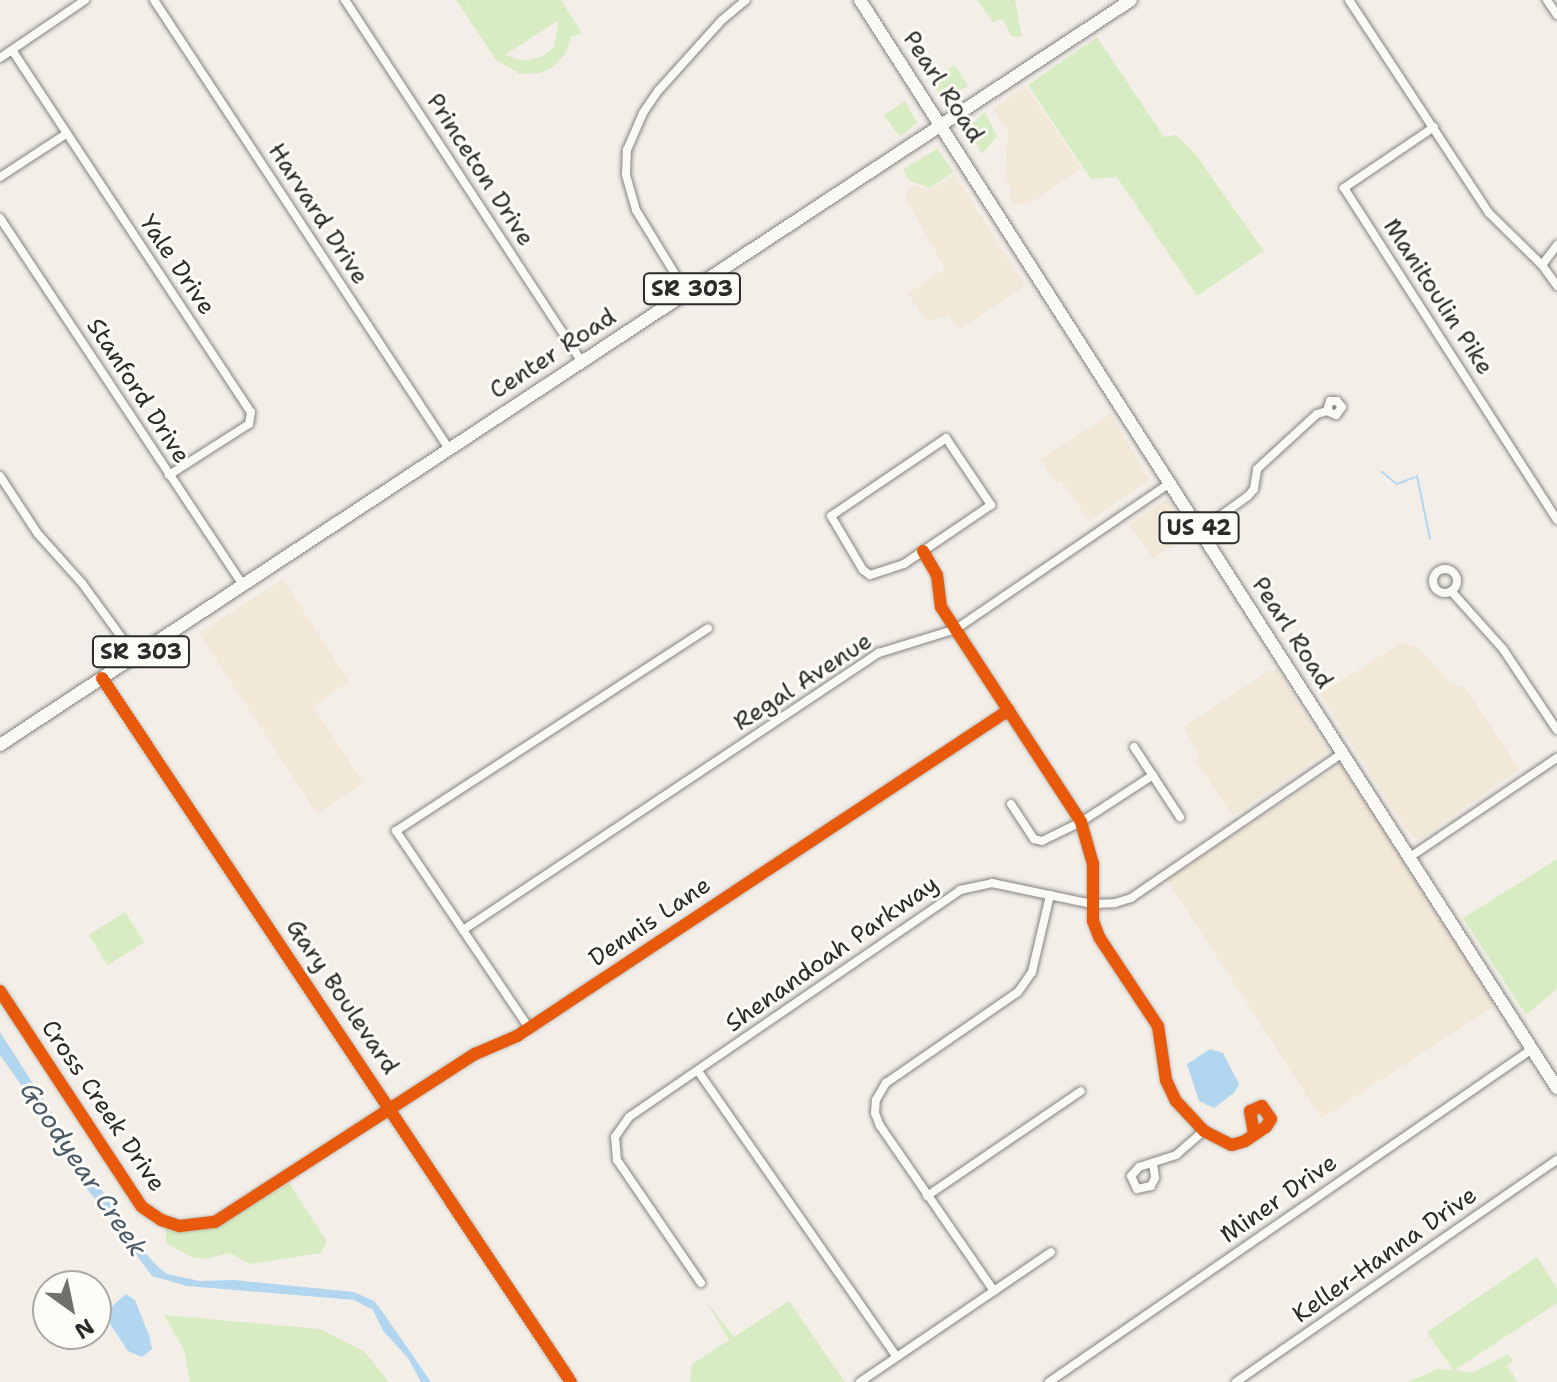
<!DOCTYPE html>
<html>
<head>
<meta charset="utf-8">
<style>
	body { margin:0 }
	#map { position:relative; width:1557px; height:1382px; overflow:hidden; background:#f3efe8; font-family:"Shantell Sans",sans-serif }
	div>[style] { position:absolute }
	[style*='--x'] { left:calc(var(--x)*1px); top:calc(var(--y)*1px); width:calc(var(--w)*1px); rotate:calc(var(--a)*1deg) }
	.built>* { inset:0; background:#f2e8d8; transform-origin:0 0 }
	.green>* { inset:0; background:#d8ecc3; transform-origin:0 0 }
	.water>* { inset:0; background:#b2d6f0 }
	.stream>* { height:2px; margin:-1px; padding:0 1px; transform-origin:1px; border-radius:1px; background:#b2d6f0 }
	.roads { filter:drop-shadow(0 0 2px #858380) drop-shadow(0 0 2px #858380) }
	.street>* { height:8px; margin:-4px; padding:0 4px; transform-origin:4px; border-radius:4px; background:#faf9f6 }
	.street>.ring { margin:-4px; padding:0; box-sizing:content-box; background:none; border:8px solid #faf9f6; border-radius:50% }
	.primary>* { height:12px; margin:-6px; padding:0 6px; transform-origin:6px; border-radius:6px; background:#faf9f6 }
	.cycleway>* { height:12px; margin:-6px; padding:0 6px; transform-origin:6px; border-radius:6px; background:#e8590c }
	span { translate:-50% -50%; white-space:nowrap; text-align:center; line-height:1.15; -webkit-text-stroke:6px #fdfcf7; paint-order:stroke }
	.shield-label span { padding:2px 6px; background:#fdfcf7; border:2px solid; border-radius:6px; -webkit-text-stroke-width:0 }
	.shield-label { font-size:22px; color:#2b2b2b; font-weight:700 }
	.street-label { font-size:24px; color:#2b2b2b }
	.water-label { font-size:26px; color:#4b5b67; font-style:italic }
	.north { position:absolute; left:32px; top:1270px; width:80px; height:80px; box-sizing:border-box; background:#fdfcf7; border:2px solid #a9a8a5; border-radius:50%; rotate:147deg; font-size:22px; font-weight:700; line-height:32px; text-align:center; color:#2b2b2b }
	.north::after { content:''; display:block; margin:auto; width:28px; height:36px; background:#71706d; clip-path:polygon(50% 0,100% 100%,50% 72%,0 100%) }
</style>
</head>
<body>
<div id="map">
	<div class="built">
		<div style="clip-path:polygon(1026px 86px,1081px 168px,1034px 201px,1015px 205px,1008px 195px,1012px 192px,1005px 176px,1008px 132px,993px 109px)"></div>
		<div style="clip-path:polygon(955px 175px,1025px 286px,959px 330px,948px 316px,926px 321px,908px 293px,945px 269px,904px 196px,913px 186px,929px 190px)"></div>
		<div style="clip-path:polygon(1111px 414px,1149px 480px,1089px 521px,1061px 480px,1055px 483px,1040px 459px)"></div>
		<div style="left:1167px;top:499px;width:42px;height:45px;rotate:56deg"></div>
		<div style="clip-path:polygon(283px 579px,349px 682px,313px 706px,363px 783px,317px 814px,199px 633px)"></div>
		<div style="clip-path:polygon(1401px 643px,1417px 646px,1447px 679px,1466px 689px,1519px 769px,1419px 840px,1412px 836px,1397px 816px,1320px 694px)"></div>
		<div style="clip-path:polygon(1270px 670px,1277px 670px,1328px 751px,1233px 816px,1195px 760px,1199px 755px,1183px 727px)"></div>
		<div style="left:1342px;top:764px;width:286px;height:210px;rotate:57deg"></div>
	</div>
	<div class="green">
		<div style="clip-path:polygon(evenodd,456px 0,467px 0,472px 8px,468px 0,561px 0,582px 33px,571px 37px,566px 53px,552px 68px,540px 73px,520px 74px,497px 61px,456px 0,559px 20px,554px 47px,543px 56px,525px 61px,505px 55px,559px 20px)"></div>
		<div style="clip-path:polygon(977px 0,1015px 0,1022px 37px,1011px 36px,1003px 19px,993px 22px)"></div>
		<div style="clip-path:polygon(1097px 37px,1164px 137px,1176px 135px,1193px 151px,1264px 251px,1197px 296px,1117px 177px,1091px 179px,1028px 85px)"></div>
		<div style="clip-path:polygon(955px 65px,968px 86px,949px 98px,943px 98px,931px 82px)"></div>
		<div style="clip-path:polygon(905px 101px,917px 123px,900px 137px,884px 115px)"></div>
		<div style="clip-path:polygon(985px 112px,997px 136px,982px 154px,967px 129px)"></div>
		<div style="clip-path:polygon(937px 149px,954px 172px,930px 188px,910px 181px,903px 169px)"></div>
		<div style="clip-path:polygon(1557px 859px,1557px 989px,1526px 1015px,1463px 918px)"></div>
		<div style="left:125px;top:912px;width:36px;height:43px;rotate:58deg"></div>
		<div style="clip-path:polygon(289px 1183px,327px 1242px,321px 1253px,250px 1264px,230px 1253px,206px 1259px,191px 1257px,166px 1243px,166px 1228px,188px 1232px,222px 1224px)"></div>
		<div style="clip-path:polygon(1537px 1257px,1557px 1288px,1557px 1303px,1455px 1370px,1472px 1373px,1508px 1354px,1513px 1361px,1507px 1366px,1518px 1382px,1407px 1382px,1438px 1369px,1453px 1370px,1427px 1332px)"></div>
		<div style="clip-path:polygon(706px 1301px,734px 1337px,789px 1301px,845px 1382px,690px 1382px,692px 1364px,729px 1340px)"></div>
		<div style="clip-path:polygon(164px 1315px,320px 1329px,365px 1352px,389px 1382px,190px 1382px,184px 1350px)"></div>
	</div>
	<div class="water">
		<div style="clip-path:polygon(0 1032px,93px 1177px,138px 1245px,159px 1268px,167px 1274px,200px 1281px,234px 1280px,354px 1292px,374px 1301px,382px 1311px,431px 1382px,421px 1382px,408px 1358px,383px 1331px,373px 1310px,354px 1300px,187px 1286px,152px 1276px,77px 1175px,48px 1123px,0 1055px)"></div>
		<div style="clip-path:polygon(1210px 1049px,1223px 1053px,1239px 1084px,1234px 1093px,1214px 1108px,1199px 1101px,1187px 1064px)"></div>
		<div style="clip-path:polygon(126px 1294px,135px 1300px,150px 1338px,152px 1349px,142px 1357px,128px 1351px,110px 1324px,109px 1309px)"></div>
	</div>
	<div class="stream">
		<div style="--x:1382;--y:472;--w:19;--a:39"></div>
		<div style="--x:1397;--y:484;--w:19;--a:-21"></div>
		<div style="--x:1417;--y:476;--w:64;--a:78.3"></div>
	</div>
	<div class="roads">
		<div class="street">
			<div style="--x:154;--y:0;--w:537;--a:56.69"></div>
			<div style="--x:345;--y:0;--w:431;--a:56.8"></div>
			<div style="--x:1349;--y:0;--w:255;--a:56.7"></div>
			<div style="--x:1489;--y:213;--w:74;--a:44.5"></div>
			<div style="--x:1542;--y:265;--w:26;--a:54"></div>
			<div style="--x:1547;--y:0;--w:18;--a:56"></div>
			<div style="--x:12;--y:50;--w:434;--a:56.6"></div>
			<div style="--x:251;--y:412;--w:12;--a:99"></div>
			<div style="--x:249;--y:424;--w:95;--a:147.5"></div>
			<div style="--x:0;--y:58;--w:103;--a:-34.3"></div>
			<div style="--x:1434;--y:127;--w:109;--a:145.9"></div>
			<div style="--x:1344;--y:188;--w:394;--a:57.3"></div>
			<div style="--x:0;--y:177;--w:79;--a:-33.1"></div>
			<div style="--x:0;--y:218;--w:440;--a:56.5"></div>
			<div style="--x:1542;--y:265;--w:25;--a:-53"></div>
			<div style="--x:686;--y:292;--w:96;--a:-121.4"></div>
			<div style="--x:636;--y:210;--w:37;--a:-106"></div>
			<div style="--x:626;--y:174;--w:24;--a:-88"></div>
			<div style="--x:627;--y:150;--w:40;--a:-66.6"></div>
			<div style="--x:643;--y:113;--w:27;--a:-56"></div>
			<div style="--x:658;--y:91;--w:96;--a:-48"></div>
			<div style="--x:722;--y:20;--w:31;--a:-40"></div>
			<div style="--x:946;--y:438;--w:81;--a:56.1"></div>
			<div style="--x:991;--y:505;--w:105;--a:145.9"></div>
			<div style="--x:904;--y:564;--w:36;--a:162"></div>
			<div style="--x:870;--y:575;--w:9;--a:-144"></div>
			<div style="--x:863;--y:570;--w:63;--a:-120.7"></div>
			<div style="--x:831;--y:516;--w:139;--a:-34.1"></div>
			<div style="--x:0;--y:476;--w:69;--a:56.8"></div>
			<div style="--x:38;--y:534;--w:66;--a:48.1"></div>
			<div style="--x:82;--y:583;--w:90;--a:54"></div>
			<div style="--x:1201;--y:530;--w:58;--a:-35.9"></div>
			<div style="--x:1248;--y:496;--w:9;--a:-49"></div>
			<div style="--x:1254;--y:489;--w:20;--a:-81"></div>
			<div style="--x:1257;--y:469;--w:81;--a:-42.5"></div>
			<div style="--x:1317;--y:414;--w:10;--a:-17"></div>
			<div style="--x:1327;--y:411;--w:10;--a:24"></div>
			<div style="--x:1336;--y:415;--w:10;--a:-53"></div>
			<div style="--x:1342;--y:407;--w:8;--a:-130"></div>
			<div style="--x:1337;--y:401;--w:7;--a:180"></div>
			<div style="--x:1330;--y:401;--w:10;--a:107"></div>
			<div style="--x:923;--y:551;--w:28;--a:60"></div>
			<div style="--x:937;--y:575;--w:32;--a:83"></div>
			<div style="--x:941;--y:607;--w:257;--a:56.9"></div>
			<div style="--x:1081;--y:822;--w:44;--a:74.1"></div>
			<div style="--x:1093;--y:864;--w:57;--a:90"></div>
			<div style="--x:1093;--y:921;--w:17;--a:69"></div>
			<div style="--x:1099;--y:937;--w:107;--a:56.5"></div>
			<div style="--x:1158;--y:1026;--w:55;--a:81.6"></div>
			<div style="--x:1166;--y:1080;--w:23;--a:65"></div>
			<div style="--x:1176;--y:1101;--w:41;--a:47"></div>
			<div style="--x:1204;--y:1131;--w:31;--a:27"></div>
			<div style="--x:1232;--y:1145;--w:14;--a:-17"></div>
			<div style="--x:1245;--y:1141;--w:25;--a:-34"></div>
			<div style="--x:1266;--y:1127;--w:9;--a:-58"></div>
			<div style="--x:1271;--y:1119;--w:16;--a:-125"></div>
			<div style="--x:1262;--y:1106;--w:13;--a:157"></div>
			<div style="--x:1250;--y:1111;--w:22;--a:80"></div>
			<div class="ring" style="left:1433px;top:569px;width:16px;height:16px"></div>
			<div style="--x:1451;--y:591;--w:78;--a:48.1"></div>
			<div style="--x:1503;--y:649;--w:97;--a:56.3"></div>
			<div style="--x:102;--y:678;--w:846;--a:56.33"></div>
			<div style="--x:1134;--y:747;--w:84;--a:56.7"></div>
			<div style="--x:1011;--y:804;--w:42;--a:56.7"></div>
			<div style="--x:1034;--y:839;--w:8;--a:14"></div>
			<div style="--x:1042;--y:841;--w:43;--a:-26"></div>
			<div style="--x:1081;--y:822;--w:86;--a:-33.1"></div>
			<div style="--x:1410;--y:857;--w:177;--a:-34"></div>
			<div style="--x:463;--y:930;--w:500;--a:-33.7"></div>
			<div style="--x:879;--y:653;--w:81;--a:-17.3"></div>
			<div style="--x:956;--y:629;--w:259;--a:-34.3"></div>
			<div style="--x:0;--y:991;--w:258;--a:56.7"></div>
			<div style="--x:142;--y:1207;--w:23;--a:34"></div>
			<div style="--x:161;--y:1220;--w:20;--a:18"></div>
			<div style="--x:180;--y:1226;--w:35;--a:-7"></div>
			<div style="--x:215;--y:1222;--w:310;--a:-32.9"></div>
			<div style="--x:475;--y:1054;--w:46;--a:-23.2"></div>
			<div style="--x:517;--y:1036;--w:590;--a:-33.53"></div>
			<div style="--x:529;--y:1028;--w:238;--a:-124"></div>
			<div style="--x:396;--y:831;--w:372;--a:-33"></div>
			<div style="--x:698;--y:1071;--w:348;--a:55.2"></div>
			<div style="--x:1153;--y:1163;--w:15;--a:82"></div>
			<div style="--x:1155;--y:1178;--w:9;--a:117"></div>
			<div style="--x:1151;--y:1186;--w:14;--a:168"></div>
			<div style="--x:1137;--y:1189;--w:14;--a:-115"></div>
			<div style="--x:1131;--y:1176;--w:12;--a:-48"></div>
			<div style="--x:1139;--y:1167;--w:39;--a:-18"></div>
			<div style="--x:1176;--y:1155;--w:37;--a:-41"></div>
			<div style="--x:927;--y:1196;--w:186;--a:-34.3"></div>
			<div style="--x:701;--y:1283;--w:149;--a:-124.3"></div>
			<div style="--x:617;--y:1160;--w:23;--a:-95"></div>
			<div style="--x:615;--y:1137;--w:24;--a:-55"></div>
			<div style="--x:629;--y:1117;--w:401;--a:-34.4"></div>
			<div style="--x:960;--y:890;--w:33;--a:-12"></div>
			<div style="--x:992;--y:883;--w:102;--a:11.9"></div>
			<div style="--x:1092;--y:904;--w:23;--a:-2"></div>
			<div style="--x:1115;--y:903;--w:17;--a:-17"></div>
			<div style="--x:1131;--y:898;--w:257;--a:-34.4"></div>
			<div style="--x:994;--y:1291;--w:201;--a:-124.6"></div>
			<div style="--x:880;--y:1126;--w:14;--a:-111"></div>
			<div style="--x:875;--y:1113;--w:13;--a:-86"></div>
			<div style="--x:876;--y:1100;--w:20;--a:-60"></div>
			<div style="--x:886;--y:1083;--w:160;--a:-34.6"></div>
			<div style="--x:1018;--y:992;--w:24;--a:-55"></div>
			<div style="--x:1032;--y:972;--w:79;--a:-76.8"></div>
			<div style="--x:860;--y:1382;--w:231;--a:-34.2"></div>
			<div style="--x:1049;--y:1382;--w:587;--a:-34.58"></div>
			<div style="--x:1236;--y:1382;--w:390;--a:-34.7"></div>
		</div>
		<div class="primary">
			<div style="--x:860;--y:0;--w:1292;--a:57.36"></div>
			<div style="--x:0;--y:745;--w:1354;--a:-33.37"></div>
		</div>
	</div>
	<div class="cycleway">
		<div style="--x:923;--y:551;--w:28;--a:60"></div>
		<div style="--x:937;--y:575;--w:32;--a:83"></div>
		<div style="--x:941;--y:607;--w:257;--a:56.9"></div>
		<div style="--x:1081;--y:822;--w:44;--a:74.1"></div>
		<div style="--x:1093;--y:864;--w:57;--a:90"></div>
		<div style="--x:1093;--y:921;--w:17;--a:69"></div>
		<div style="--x:1099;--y:937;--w:107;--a:56.5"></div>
		<div style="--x:1158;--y:1026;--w:55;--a:81.6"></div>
		<div style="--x:1166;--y:1080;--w:23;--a:65"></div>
		<div style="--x:1176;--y:1101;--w:41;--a:47"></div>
		<div style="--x:1204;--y:1131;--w:31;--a:27"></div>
		<div style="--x:1232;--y:1145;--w:14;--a:-17"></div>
		<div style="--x:1245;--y:1141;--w:25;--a:-34"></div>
		<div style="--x:1266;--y:1127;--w:9;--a:-58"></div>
		<div style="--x:1271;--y:1119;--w:16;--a:-125"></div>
		<div style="--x:1262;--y:1106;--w:13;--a:157"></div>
		<div style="--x:1250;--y:1111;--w:22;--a:80"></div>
		<div style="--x:102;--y:678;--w:846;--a:56.33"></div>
		<div style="--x:0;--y:991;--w:258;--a:56.7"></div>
		<div style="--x:142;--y:1207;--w:23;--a:34"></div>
		<div style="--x:161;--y:1220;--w:20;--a:18"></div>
		<div style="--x:180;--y:1226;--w:35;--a:-7"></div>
		<div style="--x:215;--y:1222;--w:310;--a:-32.9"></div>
		<div style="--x:475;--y:1054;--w:46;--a:-23.2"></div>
		<div style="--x:517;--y:1036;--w:590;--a:-33.53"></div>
	</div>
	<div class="shield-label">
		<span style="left:692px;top:289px">SR 303</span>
		<span style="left:1199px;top:528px">US 42</span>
		<span style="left:141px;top:652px">SR 303</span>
	</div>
	<div class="street-label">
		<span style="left:943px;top:87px;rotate:57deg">Pearl Road</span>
		<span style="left:480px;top:170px;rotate:57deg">Princeton Drive</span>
		<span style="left:318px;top:214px;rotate:57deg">Harvard Drive</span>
		<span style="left:177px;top:265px;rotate:56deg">Yale Drive</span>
		<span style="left:1438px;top:297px;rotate:57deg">Manitoulin Pike</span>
		<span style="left:553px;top:354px;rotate:-33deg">Center Road</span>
		<span style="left:138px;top:391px;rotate:57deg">Stanford Drive</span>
		<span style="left:1292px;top:633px;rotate:57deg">Pearl Road</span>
		<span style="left:803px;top:682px;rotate:-33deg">Regal Avenue</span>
		<span style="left:650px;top:922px;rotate:-34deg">Dennis Lane</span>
		<span style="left:832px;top:954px;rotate:-35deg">Shenandoah Parkway</span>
		<span style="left:342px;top:997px;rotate:56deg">Gary Boulevard</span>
		<span style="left:103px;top:1106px;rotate:56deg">Cross Creek Drive</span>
		<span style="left:1279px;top:1199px;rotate:-35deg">Miner Drive</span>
		<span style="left:1385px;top:1255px;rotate:-35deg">Keller-Hanna Drive</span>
	</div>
	<div class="water-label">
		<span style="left:84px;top:1169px;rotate:56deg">Goodyear Creek</span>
	</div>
	<div class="north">N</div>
</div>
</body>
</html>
